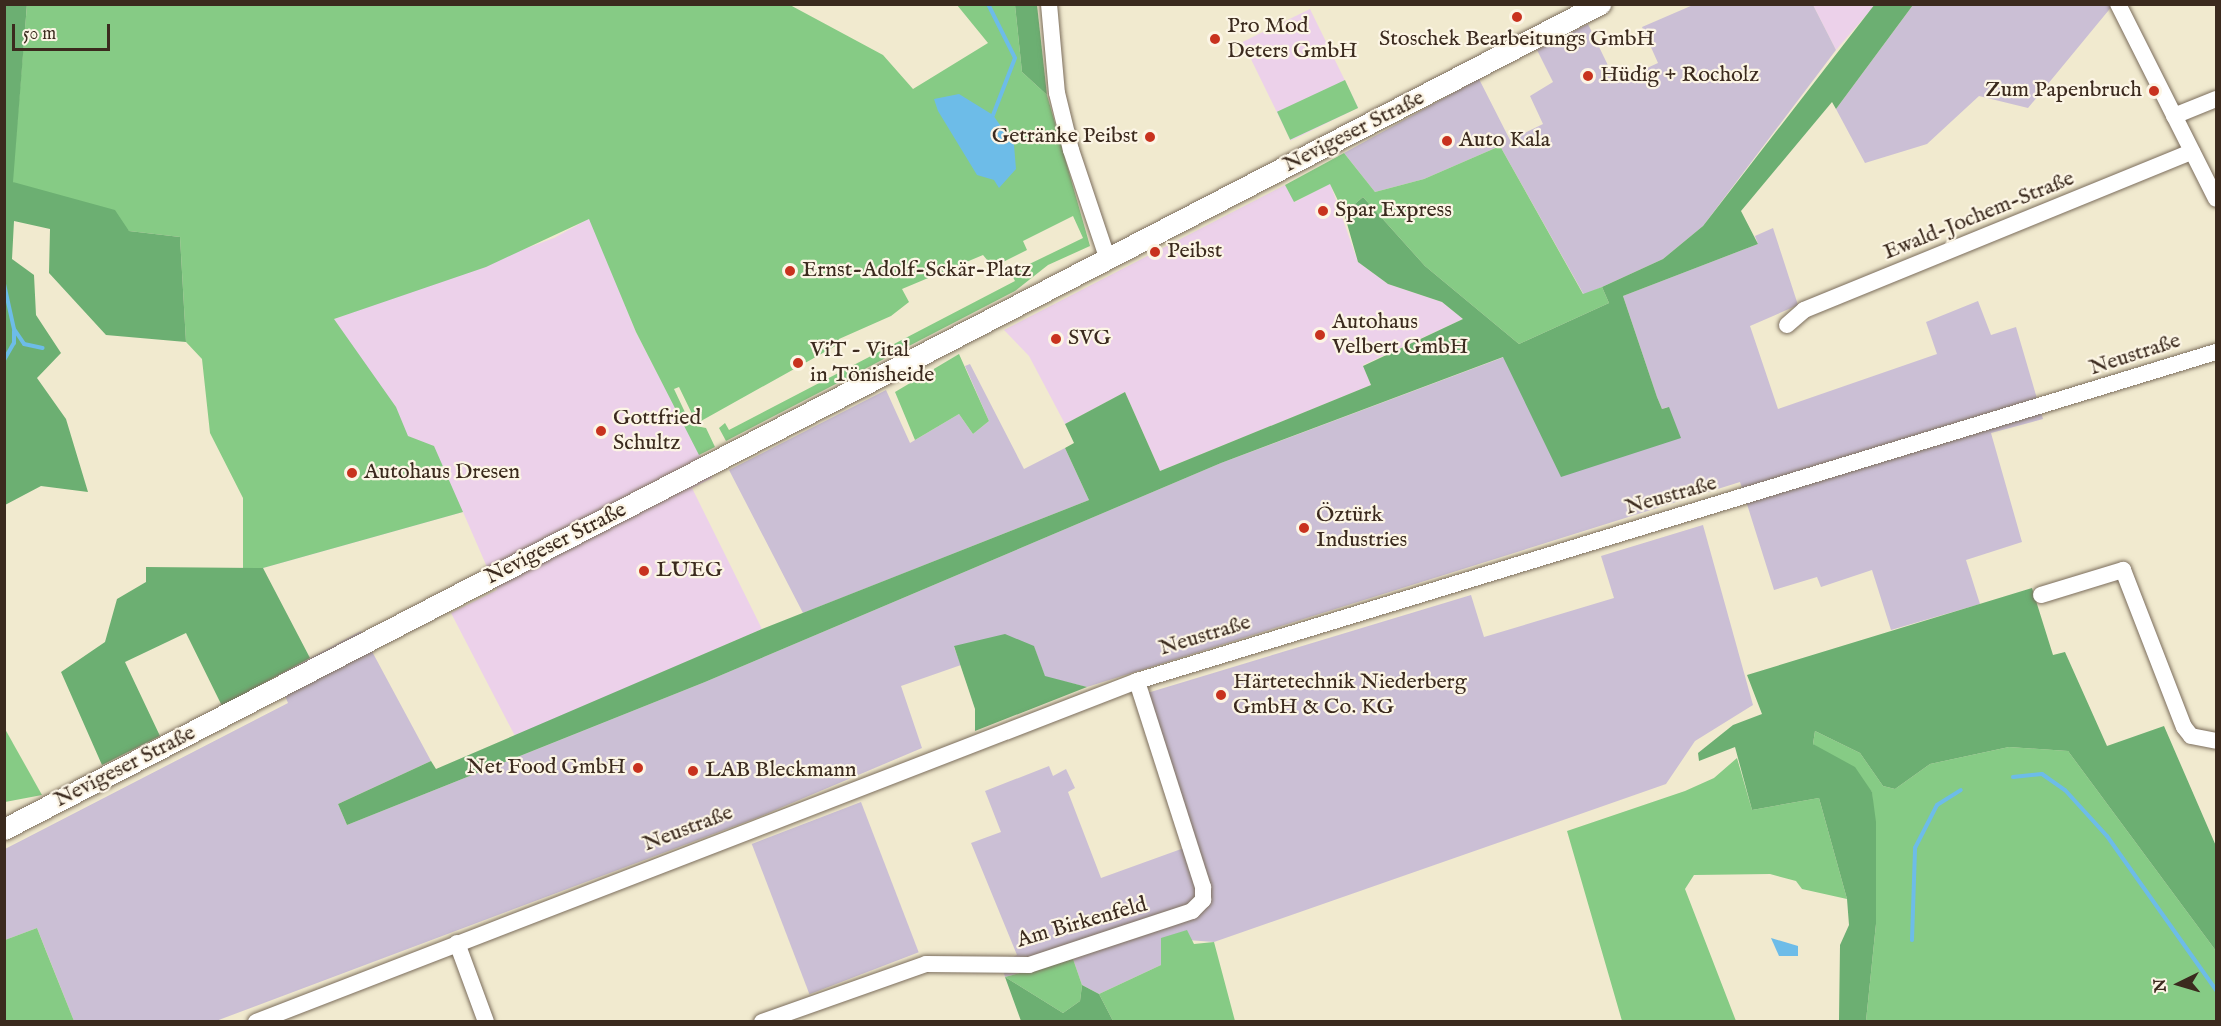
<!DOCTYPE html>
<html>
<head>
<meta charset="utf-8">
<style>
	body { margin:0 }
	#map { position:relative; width:2221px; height:1026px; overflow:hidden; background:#f1eacf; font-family:"IM FELL English",serif }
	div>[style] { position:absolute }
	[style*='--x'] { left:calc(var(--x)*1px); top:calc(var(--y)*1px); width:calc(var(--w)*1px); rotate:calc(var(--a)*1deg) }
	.built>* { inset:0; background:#ecd1ea; transform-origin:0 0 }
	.industrial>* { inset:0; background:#cbbfd5; transform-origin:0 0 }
	.green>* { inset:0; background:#86cb85; transform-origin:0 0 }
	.forest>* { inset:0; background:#6caf72 }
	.water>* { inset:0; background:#6dbce8 }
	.stream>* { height:4px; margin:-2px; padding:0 2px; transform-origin:2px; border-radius:2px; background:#6dbce8 }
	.roads { filter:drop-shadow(0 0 2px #7b6d5c) drop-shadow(0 0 2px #7b6d5c) }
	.minor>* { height:16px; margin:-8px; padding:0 8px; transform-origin:8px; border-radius:8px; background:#fff }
	.major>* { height:21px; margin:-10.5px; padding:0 10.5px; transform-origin:10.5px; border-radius:10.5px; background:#fff }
	.dots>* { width:16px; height:16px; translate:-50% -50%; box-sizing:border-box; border:3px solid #fcf5e5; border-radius:50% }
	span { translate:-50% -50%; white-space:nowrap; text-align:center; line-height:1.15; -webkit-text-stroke:4.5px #fcf5e5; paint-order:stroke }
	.poi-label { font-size:22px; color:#3b2a1e }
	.left { translate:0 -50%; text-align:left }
	.right { translate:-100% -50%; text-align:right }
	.street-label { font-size:22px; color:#3b2a1e }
	.frame { position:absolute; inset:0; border:6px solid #3b2a1e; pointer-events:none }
	.north { position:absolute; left:2149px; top:954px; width:60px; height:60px; -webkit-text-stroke:4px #fcf5e5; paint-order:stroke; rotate:265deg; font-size:16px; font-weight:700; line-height:24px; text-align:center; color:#3b2a1e }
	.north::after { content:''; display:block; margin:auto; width:21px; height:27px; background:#3b2a1e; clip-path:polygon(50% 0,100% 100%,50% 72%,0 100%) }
	.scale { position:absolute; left:12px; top:24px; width:98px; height:27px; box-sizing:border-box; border:3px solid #3b2a1e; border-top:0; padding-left:8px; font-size:18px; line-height:21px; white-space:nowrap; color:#3b2a1e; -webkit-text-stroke:4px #fcf5e5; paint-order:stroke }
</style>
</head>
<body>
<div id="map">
	<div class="built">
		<div style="clip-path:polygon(1813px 5px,1875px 5px,1836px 50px)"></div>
		<div style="left:1310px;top:9px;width:110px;height:75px;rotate:64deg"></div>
		<div style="clip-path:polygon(1330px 183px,1358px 262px,1388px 284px,1442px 302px,1463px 319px,1363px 365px,1371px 385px,1160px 471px,1125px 392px,1065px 424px,1029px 356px,1004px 330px,1285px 185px,1295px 202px)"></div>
		<div style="clip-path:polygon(590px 218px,636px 332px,712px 478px,692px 488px,762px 629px,515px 736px,451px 613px,497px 590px,463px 512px,263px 568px,334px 319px,554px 238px)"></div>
	</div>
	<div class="industrial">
		<div style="clip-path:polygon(1693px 5px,1813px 5px,1836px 50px,1703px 226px,1663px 259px,1602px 287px,1584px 295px,1500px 146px,1424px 179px,1375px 192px,1344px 153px,1479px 79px,1510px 140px,1543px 124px,1530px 96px,1553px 82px,1537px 50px,1588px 24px,1616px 82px,1658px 63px,1642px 27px)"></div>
		<div style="clip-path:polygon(1913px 5px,2112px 4px,2113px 5px,2028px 108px,1979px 96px,1927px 144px,1865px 163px,1836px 109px)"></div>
		<div style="clip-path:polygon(1773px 228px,1798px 305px,1750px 326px,1778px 409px,1937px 354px,1926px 322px,1978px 301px,1991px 335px,2016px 327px,2043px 419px,1991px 433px,2022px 542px,1966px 560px,1980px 604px,1891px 630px,1872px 570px,1821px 587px,1817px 577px,1774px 590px,1740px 482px,1087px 687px,1045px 677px,1034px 647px,954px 647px,961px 665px,901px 686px,922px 748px,759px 817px,216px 1021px,74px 1021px,37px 928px,5px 940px,5px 849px,288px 703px,277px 676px,361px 631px,431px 761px,338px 804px,347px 825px,705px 682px,1221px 463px,1504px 357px,1561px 476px,1668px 407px,1662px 409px,1657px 397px,1623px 296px,1758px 244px,1755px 236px)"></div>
		<div style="clip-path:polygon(970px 364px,1024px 469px,1065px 448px,1089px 500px,803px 613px,729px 470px,886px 390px,910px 443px,959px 414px,973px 434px,989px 421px,965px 366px)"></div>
		<div style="clip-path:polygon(1703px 525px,1753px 705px,1695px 741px,1666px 784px,1214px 942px,1161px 938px,1161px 965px,1099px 994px,1082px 985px,1073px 959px,1005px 977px,1001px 963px,1017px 955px,971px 843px,1001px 832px,985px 791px,1049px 766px,1053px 776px,1066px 769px,1075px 788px,1068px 792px,1101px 878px,1184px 848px,1134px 697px,1471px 595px,1484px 637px,1614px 598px,1601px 556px)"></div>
		<div style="left:861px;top:802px;width:161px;height:117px;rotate:69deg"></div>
	</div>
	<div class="green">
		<div style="clip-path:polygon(27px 5px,790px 5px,883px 55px,913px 89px,988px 43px,957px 5px,1015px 5px,1022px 72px,1047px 95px,1090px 246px,1048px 265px,1015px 291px,726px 441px,719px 428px,725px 423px,729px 430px,1015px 281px,1011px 273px,1083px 238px,1073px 216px,1023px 241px,1027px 250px,993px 267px,983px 255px,902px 289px,909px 302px,891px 316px,839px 339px,839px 344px,701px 421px,695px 420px,679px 387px,674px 389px,691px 425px,706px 428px,715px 447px,699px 455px,636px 332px,589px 219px,486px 267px,334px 319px,396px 407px,408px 436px,434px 446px,463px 512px,263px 568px,243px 568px,243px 498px,210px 433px,202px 359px,186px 342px,180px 237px,129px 231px,12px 182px)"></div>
		<div style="left:1345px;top:80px;width:31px;height:75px;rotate:65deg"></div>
		<div style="clip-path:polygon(1500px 146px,1583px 294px,1602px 287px,1609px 303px,1519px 344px,1425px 266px,1363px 197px,1344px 213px,1330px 184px,1294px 202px,1285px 185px,1344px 153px,1375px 192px,1424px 179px)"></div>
		<div style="clip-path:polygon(959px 354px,989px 421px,973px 434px,959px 414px,915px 440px,895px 392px)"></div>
		<div style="clip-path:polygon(5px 729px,42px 795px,5px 802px)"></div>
		<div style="clip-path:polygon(1815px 731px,1860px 753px,1883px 786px,1895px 789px,1930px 764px,2009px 747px,2068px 751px,2216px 951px,2216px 1021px,1866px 1021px,1876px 924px,1872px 792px,1813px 744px)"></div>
		<div style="clip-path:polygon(1737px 758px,1752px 810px,1819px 798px,1847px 899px,1802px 889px,1796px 881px,1770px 874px,1694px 875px,1685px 889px,1736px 1021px,1622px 1021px,1567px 831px,1685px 791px,1714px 778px)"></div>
		<div style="clip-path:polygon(37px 928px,46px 951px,74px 1021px,5px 1021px,5px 940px)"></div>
		<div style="clip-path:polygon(1187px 930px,1194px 944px,1214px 942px,1235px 1021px,1113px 1021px,1099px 994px,1161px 965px,1161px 938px)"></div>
		<div style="clip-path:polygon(1073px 959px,1082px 985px,1080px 1001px,1063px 1013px,1005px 977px)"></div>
	</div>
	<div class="forest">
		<div style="clip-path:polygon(27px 4px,13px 182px,115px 210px,129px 231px,180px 237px,186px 342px,106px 335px,49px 273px,50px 229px,14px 221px,12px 259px,34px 275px,36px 315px,61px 353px,37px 378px,66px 419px,88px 492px,41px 486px,5px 505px,4px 5px)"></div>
		<div style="clip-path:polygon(1875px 4px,1913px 5px,1836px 109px,1832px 102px,1741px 211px,1758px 244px,1623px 296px,1657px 397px,1662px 409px,1669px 407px,1681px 438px,1561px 477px,1503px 357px,1221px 463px,705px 682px,347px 825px,338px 804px,431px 761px,436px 769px,762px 629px,1089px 500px,1065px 448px,1074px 443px,1065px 424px,1125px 392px,1160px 471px,1371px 385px,1363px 366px,1463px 319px,1442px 302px,1388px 284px,1358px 262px,1344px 213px,1363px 197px,1425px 266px,1519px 344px,1609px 303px,1602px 287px,1663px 259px,1703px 226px)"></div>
		<div style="clip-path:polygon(1015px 5px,1037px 5px,1047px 95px,1022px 72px)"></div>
		<div style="clip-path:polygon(146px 567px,263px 568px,310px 658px,222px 706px,186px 633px,125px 662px,160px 736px,102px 765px,61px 672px,105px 642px,117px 599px,146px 582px)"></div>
		<div style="clip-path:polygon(2032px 588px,2053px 655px,2065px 652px,2107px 746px,2164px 726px,2216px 846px,2216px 951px,2068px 751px,2009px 747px,1930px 764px,1895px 789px,1883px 786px,1860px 753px,1815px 731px,1813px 744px,1855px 767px,1872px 792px,1876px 822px,1876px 924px,1866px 1021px,1839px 1021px,1840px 945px,1849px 925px,1847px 899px,1819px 798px,1752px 810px,1735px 747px,1699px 761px,1698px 753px,1733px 725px,1762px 714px,1747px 675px)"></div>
		<div style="clip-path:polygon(1005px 634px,1034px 646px,1045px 676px,1087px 687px,975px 731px,975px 709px,954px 646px)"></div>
		<div style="clip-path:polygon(1005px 977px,1063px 1013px,1080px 1001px,1082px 985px,1099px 994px,1113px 1021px,1021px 1021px)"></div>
	</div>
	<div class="water">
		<div style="clip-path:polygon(959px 94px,993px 115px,1014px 145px,1016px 169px,999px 188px,994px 180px,977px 175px,938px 111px,934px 99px)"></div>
		<div style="clip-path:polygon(1771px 938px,1798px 946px,1798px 956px,1779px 956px)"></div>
	</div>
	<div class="stream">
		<div style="--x:988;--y:4;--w:60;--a:63.4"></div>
		<div style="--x:1015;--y:58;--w:61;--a:111.1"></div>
		<div style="--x:4;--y:284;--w:46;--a:77.5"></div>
		<div style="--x:14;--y:329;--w:18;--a:56"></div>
		<div style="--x:24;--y:344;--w:19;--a:12"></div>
		<div style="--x:4;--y:360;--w:20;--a:-60"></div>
		<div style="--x:14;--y:343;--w:12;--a:-90"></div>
		<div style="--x:2013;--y:777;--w:29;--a:-6"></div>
		<div style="--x:2042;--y:774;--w:28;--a:35"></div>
		<div style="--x:2065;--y:790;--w:62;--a:47.6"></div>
		<div style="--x:2107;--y:836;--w:189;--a:54.7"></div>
		<div style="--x:1912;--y:940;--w:92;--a:-88.1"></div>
		<div style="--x:1915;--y:848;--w:48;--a:-62.9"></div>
		<div style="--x:1937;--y:805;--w:28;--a:-32"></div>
	</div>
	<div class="roads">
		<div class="minor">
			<div style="--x:1049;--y:4;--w:89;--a:84.9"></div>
			<div style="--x:1057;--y:93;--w:59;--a:76.2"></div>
			<div style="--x:1071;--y:150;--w:116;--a:71.4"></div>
			<div style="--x:2118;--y:4;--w:218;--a:63.3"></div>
			<div style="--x:2174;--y:116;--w:45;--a:-22"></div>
			<div style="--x:1787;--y:325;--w:23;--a:-41"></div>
			<div style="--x:1804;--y:310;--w:419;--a:-22.2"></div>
			<div style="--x:2041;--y:595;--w:86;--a:-17"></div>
			<div style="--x:2123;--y:570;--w:168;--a:68.8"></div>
			<div style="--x:2184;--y:727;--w:11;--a:52"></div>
			<div style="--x:2191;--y:736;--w:25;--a:11"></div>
			<div style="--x:457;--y:943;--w:84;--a:69.8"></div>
			<div style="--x:256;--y:1022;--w:945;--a:-21.16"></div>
			<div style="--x:1137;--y:681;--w:1128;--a:-16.96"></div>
			<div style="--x:762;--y:1022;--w:174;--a:-19.5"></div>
			<div style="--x:926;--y:964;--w:103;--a:0.6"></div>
			<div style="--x:1029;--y:965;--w:172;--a:-18.3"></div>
			<div style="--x:1192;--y:911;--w:16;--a:-45"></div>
			<div style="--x:1203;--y:900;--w:13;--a:-90"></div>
			<div style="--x:1203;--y:887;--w:216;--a:-107.8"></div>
		</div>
		<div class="major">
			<div style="--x:4;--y:829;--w:1797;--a:-27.34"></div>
		</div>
	</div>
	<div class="dots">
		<div style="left:1517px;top:17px;background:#c8321e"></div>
		<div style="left:1215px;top:39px;background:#c8321e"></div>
		<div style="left:1588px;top:76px;background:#c8321e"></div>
		<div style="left:2154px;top:91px;background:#c8321e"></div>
		<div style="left:1150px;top:137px;background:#c8321e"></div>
		<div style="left:1447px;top:141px;background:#c8321e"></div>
		<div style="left:1323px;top:211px;background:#c8321e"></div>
		<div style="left:1155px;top:252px;background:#c8321e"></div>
		<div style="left:790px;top:271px;background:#c8321e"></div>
		<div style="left:1320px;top:335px;background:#c8321e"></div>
		<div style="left:1056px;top:339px;background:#c8321e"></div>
		<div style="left:798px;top:363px;background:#c8321e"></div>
		<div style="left:601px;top:431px;background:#c8321e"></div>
		<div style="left:352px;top:473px;background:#c8321e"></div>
		<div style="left:1304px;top:528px;background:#c8321e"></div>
		<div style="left:644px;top:571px;background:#c8321e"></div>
		<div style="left:1221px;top:695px;background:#c8321e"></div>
		<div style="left:638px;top:768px;background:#c8321e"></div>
		<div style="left:693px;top:771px;background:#c8321e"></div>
	</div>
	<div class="poi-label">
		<span class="left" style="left:1227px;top:39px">Pro Mod<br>Deters GmbH</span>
		<span style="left:1517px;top:40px">Stoschek Bearbeitungs GmbH</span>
		<span class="left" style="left:1600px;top:76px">Hüdig + Rocholz</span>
		<span class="right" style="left:2142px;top:91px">Zum Papenbruch</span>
		<span class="right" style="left:1138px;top:137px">Getränke Peibst</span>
		<span class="left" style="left:1459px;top:141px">Auto Kala</span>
		<span class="left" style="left:1335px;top:211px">Spar Express</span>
		<span class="left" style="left:1167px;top:252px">Peibst</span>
		<span class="left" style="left:802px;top:271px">Ernst-Adolf-Sckär-Platz</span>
		<span class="left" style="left:1332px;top:335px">Autohaus<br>Velbert GmbH</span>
		<span class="left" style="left:1068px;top:339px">SVG</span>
		<span class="left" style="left:810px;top:363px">ViT - Vital<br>in Tönisheide</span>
		<span class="left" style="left:613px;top:431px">Gottfried<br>Schultz</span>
		<span class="left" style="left:364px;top:473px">Autohaus Dresen</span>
		<span class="left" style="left:1316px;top:528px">Öztürk<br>Industries</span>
		<span class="left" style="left:656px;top:571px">LUEG</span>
		<span class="left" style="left:1233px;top:695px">Härtetechnik Niederberg<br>GmbH &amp; Co. KG</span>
		<span class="right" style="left:626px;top:768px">Net Food GmbH</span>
		<span class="left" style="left:705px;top:771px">LAB Bleckmann</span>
	</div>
	<div class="street-label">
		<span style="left:1354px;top:132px;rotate:-27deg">Nevigeser Straße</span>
		<span style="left:1979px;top:216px;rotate:-22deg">Ewald-Jochem-Straße</span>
		<span style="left:2135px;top:355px;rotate:-18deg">Neustraße</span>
		<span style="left:1671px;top:496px;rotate:-16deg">Neustraße</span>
		<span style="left:556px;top:544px;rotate:-27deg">Nevigeser Straße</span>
		<span style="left:1205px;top:636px;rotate:-17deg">Neustraße</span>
		<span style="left:125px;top:767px;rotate:-27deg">Nevigeser Straße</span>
		<span style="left:688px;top:829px;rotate:-21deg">Neustraße</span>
		<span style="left:1082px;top:923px;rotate:-16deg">Am Birkenfeld</span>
	</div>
	<div class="frame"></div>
	<div class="north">N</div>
	<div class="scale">50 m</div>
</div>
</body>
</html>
